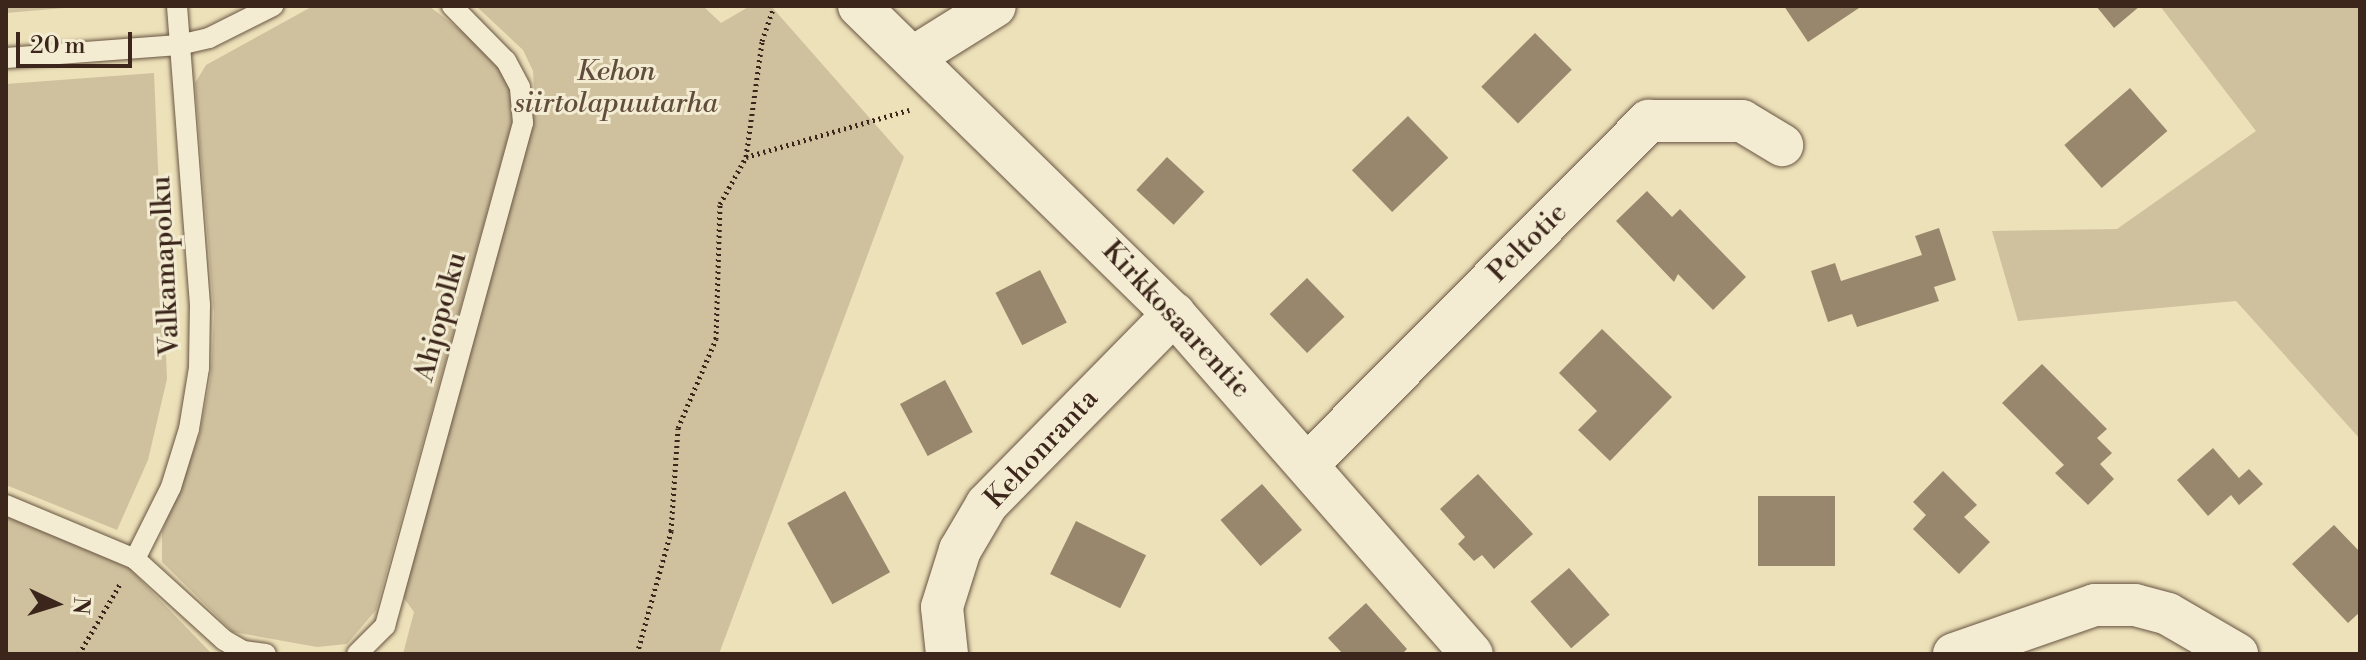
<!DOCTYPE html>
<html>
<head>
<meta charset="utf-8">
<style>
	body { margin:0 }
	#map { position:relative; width:2366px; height:660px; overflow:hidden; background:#ede1b9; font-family:"Libre Bodoni",serif }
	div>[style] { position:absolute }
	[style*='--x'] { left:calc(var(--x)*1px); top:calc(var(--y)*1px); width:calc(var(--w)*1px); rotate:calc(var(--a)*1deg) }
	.green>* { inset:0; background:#cfc19e }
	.building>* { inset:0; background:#98876d; transform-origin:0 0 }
	.path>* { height:5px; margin-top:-2.5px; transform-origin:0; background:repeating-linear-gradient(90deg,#3c261b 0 2px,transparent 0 6px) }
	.roads { filter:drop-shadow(0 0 2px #685542) drop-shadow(0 0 2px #685542) }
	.service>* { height:20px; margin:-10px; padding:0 10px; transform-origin:10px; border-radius:10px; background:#f3ecd2 }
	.minor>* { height:42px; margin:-21px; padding:0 21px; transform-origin:21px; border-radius:21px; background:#f3ecd2 }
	span { translate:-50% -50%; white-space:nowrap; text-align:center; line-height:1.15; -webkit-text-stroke:6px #f3ecd2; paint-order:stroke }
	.park-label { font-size:28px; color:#614d3c; font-style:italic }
	.street-label { font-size:28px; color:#3c261b }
	.frame { position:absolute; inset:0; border:8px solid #3c261b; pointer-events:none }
	.north { position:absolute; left:16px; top:564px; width:80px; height:80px; -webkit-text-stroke:6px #f3ecd2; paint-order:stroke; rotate:94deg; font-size:22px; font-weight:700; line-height:32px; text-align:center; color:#3c261b }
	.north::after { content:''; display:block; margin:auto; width:28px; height:36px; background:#3c261b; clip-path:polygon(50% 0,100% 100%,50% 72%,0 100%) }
	.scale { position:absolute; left:16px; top:32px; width:116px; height:36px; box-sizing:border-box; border:4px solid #3c261b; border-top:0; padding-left:10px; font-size:24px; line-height:28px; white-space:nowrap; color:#3c261b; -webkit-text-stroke:6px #f3ecd2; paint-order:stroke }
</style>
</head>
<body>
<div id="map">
	<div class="green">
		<div style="clip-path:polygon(6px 6px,88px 6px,6px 13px)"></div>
		<div style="clip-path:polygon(313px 6px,429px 6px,490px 53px,508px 80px,515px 112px,376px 610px,347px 644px,317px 647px,233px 632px,162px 562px,162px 532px,200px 433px,211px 375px,214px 314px,195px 83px,206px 65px)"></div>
		<div style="clip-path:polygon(476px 6px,703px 6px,721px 23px,750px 6px,771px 6px,904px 157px,719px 654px,403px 654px,414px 612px,403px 597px,535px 108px,533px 71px,523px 50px)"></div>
		<div style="clip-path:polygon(2160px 6px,2360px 6px,2360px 439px,2236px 301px,2018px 321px,1992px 231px,2117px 229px,2256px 131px)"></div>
		<div style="clip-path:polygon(154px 73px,167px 379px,148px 460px,117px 530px,6px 485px,6px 84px)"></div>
		<div style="clip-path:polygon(6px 513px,129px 568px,212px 654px,6px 654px)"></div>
	</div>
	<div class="building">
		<div style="clip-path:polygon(1784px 6px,1858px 6px,1859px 8px,1808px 42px)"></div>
		<div style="clip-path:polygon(2096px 6px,2140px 6px,2114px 28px)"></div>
		<div style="left:1535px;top:33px;width:52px;height:76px;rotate:45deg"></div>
		<div style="left:2130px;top:88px;width:57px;height:87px;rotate:49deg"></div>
		<div style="left:1408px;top:116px;width:58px;height:78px;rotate:46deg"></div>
		<div style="left:1167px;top:157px;width:51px;height:45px;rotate:43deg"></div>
		<div style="clip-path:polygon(1647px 191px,1672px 217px,1680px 209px,1746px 277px,1713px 310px,1678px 274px,1674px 282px,1616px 221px)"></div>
		<div style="clip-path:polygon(1939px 228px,1956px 280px,1934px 287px,1939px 301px,1857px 327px,1852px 314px,1828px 322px,1811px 271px,1835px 263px,1841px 281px,1922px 255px,1915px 236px)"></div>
		<div style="left:1040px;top:270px;width:59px;height:50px;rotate:63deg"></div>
		<div style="left:1307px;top:278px;width:54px;height:52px;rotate:46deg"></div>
		<div style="clip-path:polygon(1602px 329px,1672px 397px,1610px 461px,1578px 430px,1597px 411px,1559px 373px)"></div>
		<div style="clip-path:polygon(2042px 364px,2107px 429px,2097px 438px,2112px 453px,2100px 464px,2114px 479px,2088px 505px,2055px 473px,2064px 465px,2002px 403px)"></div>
		<div style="left:945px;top:380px;width:59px;height:51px;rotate:62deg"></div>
		<div style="clip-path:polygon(2213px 448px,2239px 478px,2249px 469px,2263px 484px,2239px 505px,2231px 495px,2208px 516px,2177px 480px)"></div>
		<div style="clip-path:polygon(1943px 471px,1977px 505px,1964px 517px,1990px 542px,1959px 574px,1913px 529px,1926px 515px,1913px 502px)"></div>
		<div style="clip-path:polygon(1478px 474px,1533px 534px,1494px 569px,1482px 555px,1474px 561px,1458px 544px,1465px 537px,1440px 509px)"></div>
		<div style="left:1262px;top:484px;width:61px;height:55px;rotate:49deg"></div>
		<div style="left:845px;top:491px;width:93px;height:66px;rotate:61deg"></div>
		<div style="left:1758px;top:496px;width:77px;height:70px"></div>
		<div style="left:1076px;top:521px;width:78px;height:59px;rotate:26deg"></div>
		<div style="clip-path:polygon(2334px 525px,2360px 552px,2360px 612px,2348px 623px,2292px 564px)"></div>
		<div style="left:1569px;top:568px;width:62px;height:51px;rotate:49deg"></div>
		<div style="clip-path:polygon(1366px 603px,1407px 649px,1402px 654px,1343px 654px,1328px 638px)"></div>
	</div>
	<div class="path">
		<div style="--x:746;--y:157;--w:117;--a:-82.1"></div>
		<div style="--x:762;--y:41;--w:37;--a:-71"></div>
		<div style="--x:79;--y:654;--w:81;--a:-59.6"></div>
		<div style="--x:637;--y:654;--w:128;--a:-74.5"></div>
		<div style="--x:671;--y:531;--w:103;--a:-86.1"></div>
		<div style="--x:678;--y:428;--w:97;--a:-66.9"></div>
		<div style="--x:716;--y:339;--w:135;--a:-88.3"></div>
		<div style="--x:720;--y:204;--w:54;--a:-61"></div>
		<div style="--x:746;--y:157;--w:170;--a:-16.1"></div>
	</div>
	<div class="roads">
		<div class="service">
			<div style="--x:6;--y:58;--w:173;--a:-4.3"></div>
			<div style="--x:179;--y:45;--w:31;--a:-13"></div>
			<div style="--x:209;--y:38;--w:72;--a:-26.6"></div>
			<div style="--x:6;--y:505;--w:140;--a:22.7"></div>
			<div style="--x:135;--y:559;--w:120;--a:42.3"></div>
			<div style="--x:224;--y:640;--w:22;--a:30"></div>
			<div style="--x:243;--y:651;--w:23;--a:7"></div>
			<div style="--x:135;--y:559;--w:80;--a:-63.4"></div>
			<div style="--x:171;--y:487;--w:61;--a:-72.8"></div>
			<div style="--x:189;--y:429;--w:62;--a:-80.7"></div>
			<div style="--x:199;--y:368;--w:63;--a:-89.1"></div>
			<div style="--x:200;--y:305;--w:300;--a:-94.4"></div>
			<div style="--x:357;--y:654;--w:40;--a:-45"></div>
			<div style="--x:385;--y:626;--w:522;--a:-74.66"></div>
			<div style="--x:523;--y:123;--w:36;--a:-95"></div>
			<div style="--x:520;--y:87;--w:30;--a:-118"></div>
			<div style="--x:506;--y:61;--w:77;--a:-134.5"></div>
		</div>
		<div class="minor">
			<div style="--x:859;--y:6;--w:441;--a:44.4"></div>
			<div style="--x:1174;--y:314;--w:452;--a:48.8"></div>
			<div style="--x:915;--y:56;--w:94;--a:-32"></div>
			<div style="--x:1308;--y:464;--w:484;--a:-45.2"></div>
			<div style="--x:1649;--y:121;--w:93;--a:0"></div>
			<div style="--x:1742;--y:121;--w:47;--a:31"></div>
			<div style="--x:947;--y:654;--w:47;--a:-96.1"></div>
			<div style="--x:942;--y:607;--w:60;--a:-72.5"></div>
			<div style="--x:960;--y:550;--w:53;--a:-59.6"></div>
			<div style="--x:987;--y:504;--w:267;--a:-45.5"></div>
			<div style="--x:1954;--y:654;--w:149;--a:-19.2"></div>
			<div style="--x:2095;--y:605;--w:40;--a:0"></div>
			<div style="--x:2135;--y:605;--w:34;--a:15"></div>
			<div style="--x:2168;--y:614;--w:80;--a:30.1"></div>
		</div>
	</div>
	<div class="park-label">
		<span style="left:616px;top:88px">Kehon<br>siirtolapuutarha</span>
	</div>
	<div class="street-label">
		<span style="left:1528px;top:243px;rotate:-45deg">Peltotie</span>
		<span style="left:166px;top:266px;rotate:-93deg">Valkamapolku</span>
		<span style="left:441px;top:317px;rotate:-75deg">Ahjopolku</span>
		<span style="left:1176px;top:320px;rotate:47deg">Kirkkosaarentie</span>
		<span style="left:1042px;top:449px;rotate:-47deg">Kehonranta</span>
	</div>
	<div class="frame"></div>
	<div class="north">N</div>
	<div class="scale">20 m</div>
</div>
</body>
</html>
